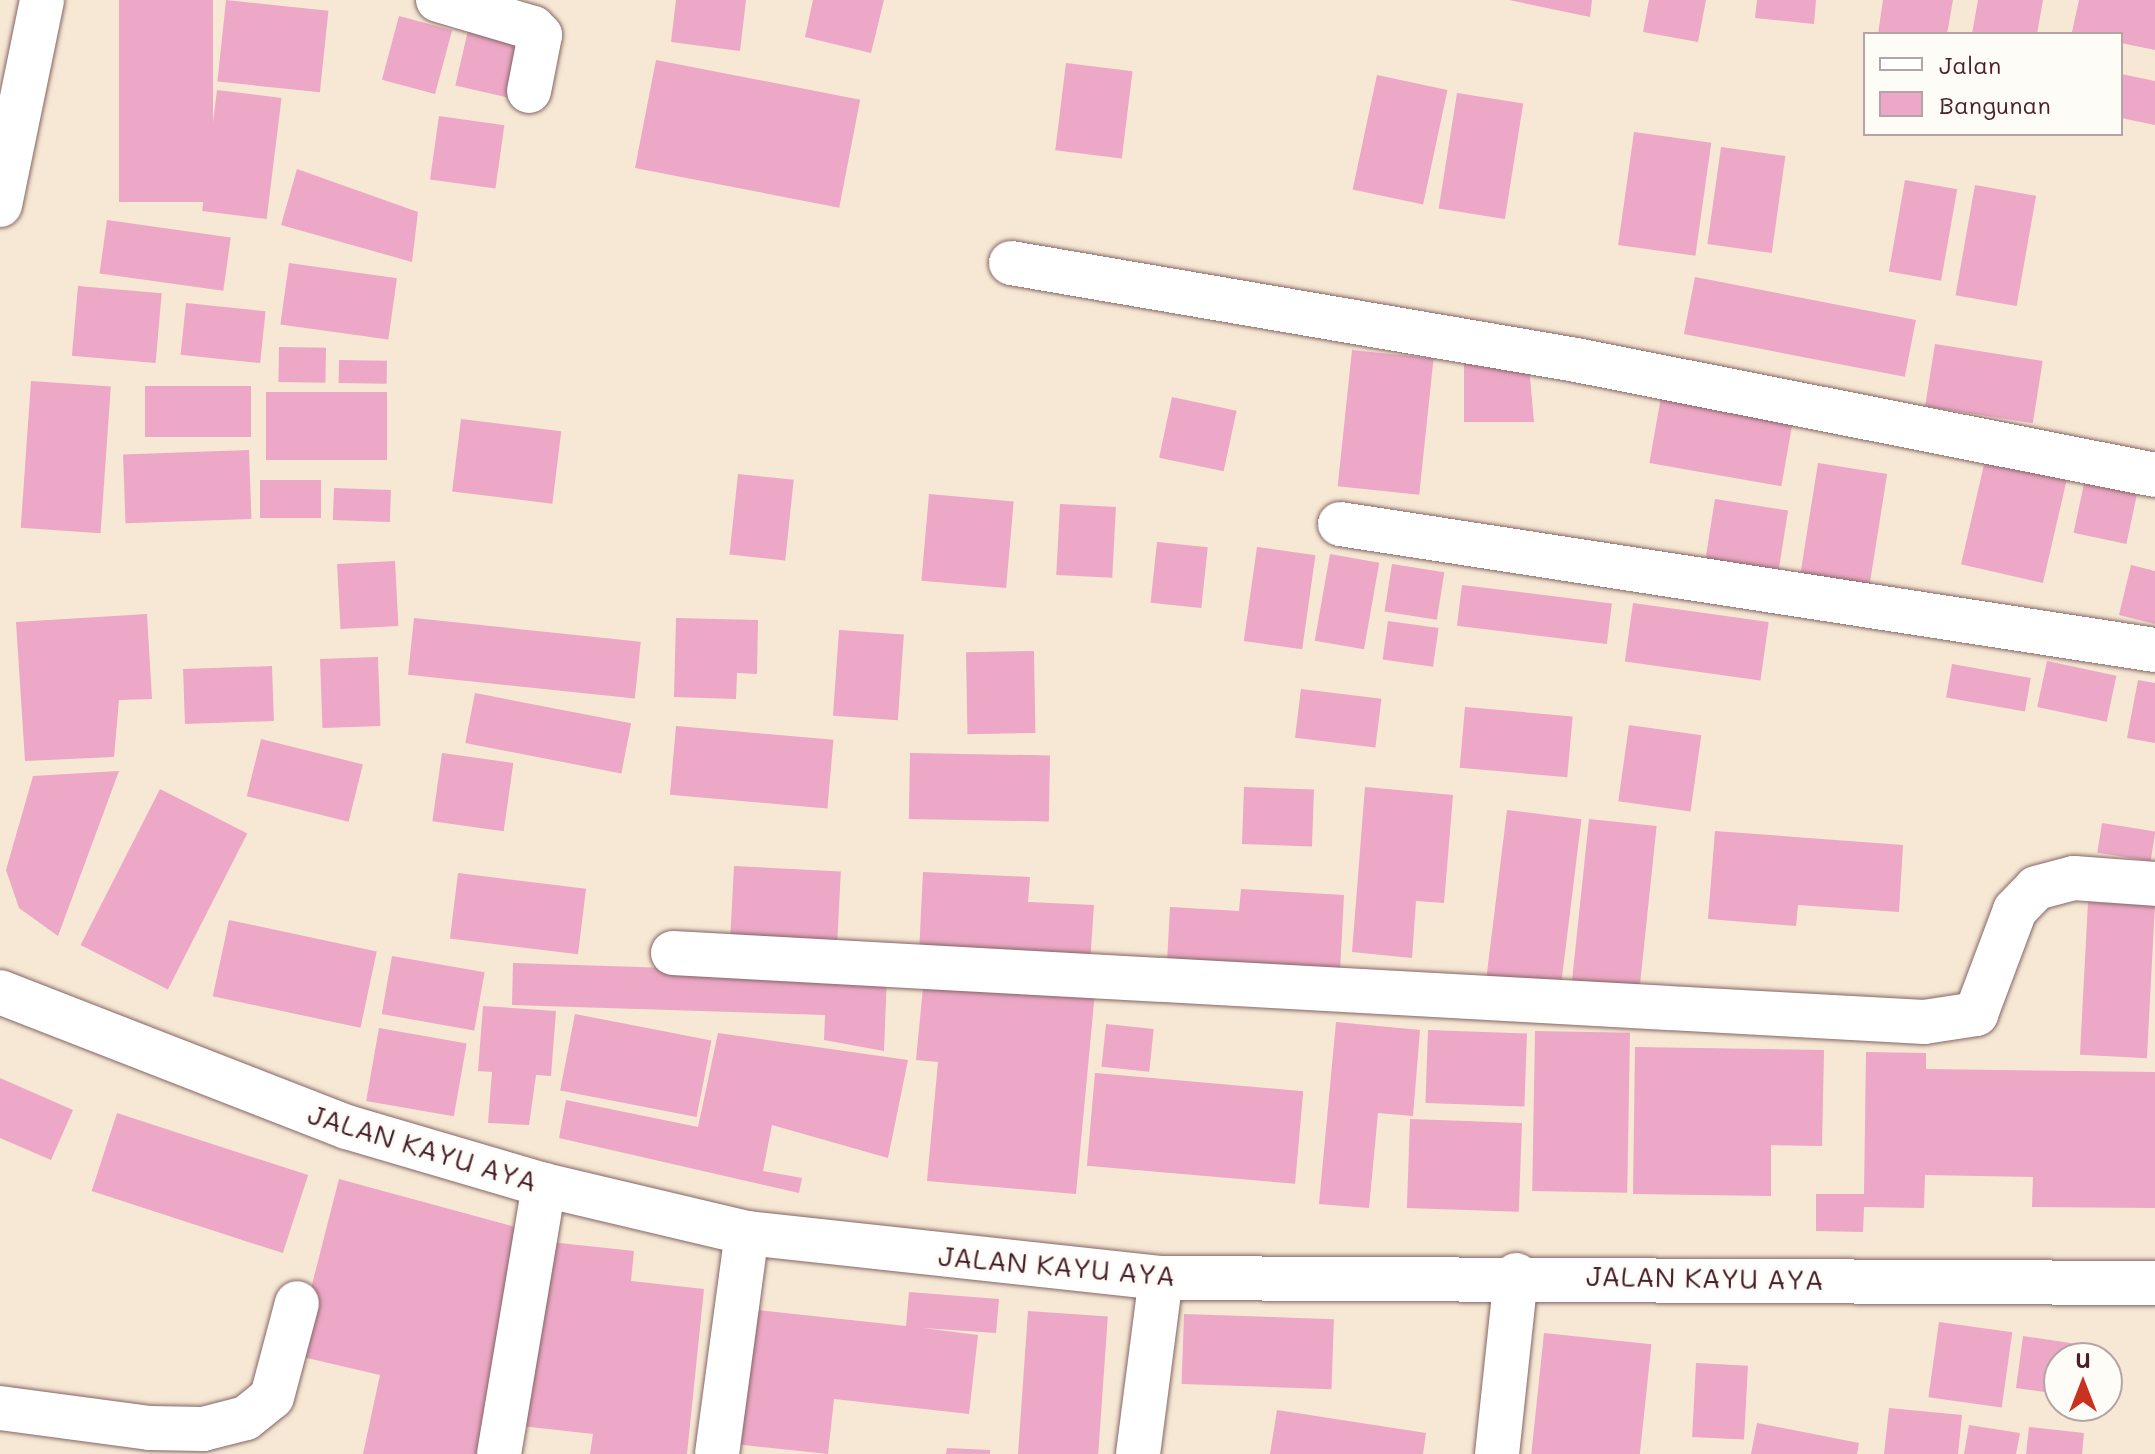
<!DOCTYPE html>
<html>
<head>
<meta charset="utf-8">
<style>
	body { margin:0 }
	#map { position:relative; width:2155px; height:1454px; overflow:hidden; background:#f6e8d4; font-family:Mali,sans-serif }
	div>[style] { position:absolute }
	[style*='--x'] { left:calc(var(--x)*1px); top:calc(var(--y)*1px); width:calc(var(--w)*1px); rotate:calc(var(--a)*1deg) }
	.building>* { inset:0; background:#eca8c6; transform-origin:0 0 }
	.roads { filter:drop-shadow(0 0 2px #866566) drop-shadow(0 0 2px #866566) }
	.street>* { height:44px; margin:-22px; padding:0 22px; transform-origin:22px; border-radius:22px; background:#fff }
	.secondary>* { height:44px; margin:-22px; padding:0 22px; transform-origin:22px; border-radius:22px; background:#fff }
	span { translate:-50% -50%; white-space:nowrap; text-align:center; line-height:1.15; -webkit-text-stroke:7px #fdfcf7; paint-order:stroke }
	.street-label { font-size:28px; color:#4a1f2b }
	.legend { position:absolute; left:1863px; top:32px; width:260px; height:104px; box-sizing:border-box; background:#fdfcf7; border:2px solid #b5a4a5; margin:0; padding:10px 14px; list-style:none; font-size:24px; color:#4a1f2b }
	.legend li { display:flex; align-items:center; gap:16px; height:40px }
	.legend b { width:40px; border:2px solid #b5a4a5 }
	.north { position:absolute; left:2043px; top:1342px; width:80px; height:80px; box-sizing:border-box; background:#fdfcf7; border:2px solid #b5a4a5; border-radius:50%; rotate:0deg; font-size:22px; font-weight:700; line-height:32px; text-align:center; color:#4a1f2b }
	.north::after { content:''; display:block; margin:auto; width:28px; height:36px; background:#c8321e; clip-path:polygon(50% 0,100% 100%,50% 72%,0 100%) }
</style>
</head>
<body>
<div id="map">
	<div class="building">
		<div style="left:119px;top:0;width:94px;height:202px"></div>
		<div style="left:226px;top:0;width:103px;height:82px;rotate:6deg"></div>
		<div style="clip-path:polygon(676px 0,746px 0,740px 51px,671px 42px)"></div>
		<div style="clip-path:polygon(813px 0,884px 0,871px 53px,805px 37px)"></div>
		<div style="clip-path:polygon(1509px 0,1592px 0,1590px 17px)"></div>
		<div style="clip-path:polygon(1649px 0,1706px 0,1698px 42px,1643px 32px)"></div>
		<div style="clip-path:polygon(1757px 0,1816px 0,1814px 24px,1755px 18px)"></div>
		<div style="clip-path:polygon(1883px 0,1953px 0,1947px 34px,1878px 34px)"></div>
		<div style="clip-path:polygon(1978px 0,2043px 0,2037px 34px,1972px 34px)"></div>
		<div style="clip-path:polygon(2079px 0,2155px 0,2155px 50px,2121px 43px,2121px 34px,2072px 32px)"></div>
		<div style="left:399px;top:16px;width:55px;height:66px;rotate:15deg"></div>
		<div style="left:469px;top:26px;width:63px;height:61px;rotate:13deg"></div>
		<div style="left:656px;top:60px;width:208px;height:110px;rotate:11deg"></div>
		<div style="left:1066px;top:63px;width:67px;height:88px;rotate:7deg"></div>
		<div style="clip-path:polygon(2121px 74px,2155px 81px,2155px 125px,2121px 118px)"></div>
		<div style="left:1377px;top:75px;width:72px;height:117px;rotate:12deg"></div>
		<div style="left:217px;top:90px;width:65px;height:122px;rotate:7deg"></div>
		<div style="left:1457px;top:93px;width:67px;height:117px;rotate:9deg"></div>
		<div style="left:439px;top:116px;width:66px;height:64px;rotate:8deg"></div>
		<div style="left:1634px;top:132px;width:78px;height:114px;rotate:8deg"></div>
		<div style="left:1721px;top:147px;width:65px;height:98px;rotate:8deg"></div>
		<div style="clip-path:polygon(297px 169px,418px 212px,412px 262px,281px 225px)"></div>
		<div style="left:1905px;top:180px;width:53px;height:93px;rotate:10deg"></div>
		<div style="left:1975px;top:185px;width:62px;height:112px;rotate:10deg"></div>
		<div style="left:107px;top:220px;width:125px;height:54px;rotate:8deg"></div>
		<div style="left:289px;top:263px;width:109px;height:62px;rotate:8deg"></div>
		<div style="left:1695px;top:277px;width:225px;height:58px;rotate:11deg"></div>
		<div style="left:78px;top:286px;width:84px;height:70px;rotate:5deg"></div>
		<div style="left:186px;top:303px;width:80px;height:52px;rotate:6deg"></div>
		<div style="left:1935px;top:344px;width:109px;height:63px;rotate:9deg"></div>
		<div style="left:279px;top:347px;width:47px;height:35px;rotate:1deg"></div>
		<div style="left:1352px;top:350px;width:82px;height:137px;rotate:6deg"></div>
		<div style="clip-path:polygon(1464px 358px,1529px 367px,1534px 422px,1464px 422px)"></div>
		<div style="left:339px;top:360px;width:48px;height:23px;rotate:1deg"></div>
		<div style="left:31px;top:381px;width:80px;height:147px;rotate:4deg"></div>
		<div style="left:145px;top:386px;width:106px;height:51px"></div>
		<div style="left:266px;top:392px;width:121px;height:68px"></div>
		<div style="left:1172px;top:397px;width:66px;height:62px;rotate:12deg"></div>
		<div style="left:1661px;top:397px;width:134px;height:67px;rotate:10deg"></div>
		<div style="left:461px;top:419px;width:101px;height:73px;rotate:7deg"></div>
		<div style="left:249px;top:450px;width:69px;height:126px;rotate:88deg"></div>
		<div style="left:1986px;top:456px;width:84px;height:111px;rotate:13deg"></div>
		<div style="left:1818px;top:463px;width:70px;height:124px;rotate:9deg"></div>
		<div style="left:738px;top:474px;width:56px;height:81px;rotate:6deg"></div>
		<div style="left:2085px;top:479px;width:54px;height:55px;rotate:12deg"></div>
		<div style="left:260px;top:480px;width:61px;height:38px"></div>
		<div style="left:334px;top:488px;width:57px;height:32px;rotate:2deg"></div>
		<div style="left:929px;top:494px;width:85px;height:87px;rotate:5deg"></div>
		<div style="left:1715px;top:499px;width:74px;height:68px;rotate:9deg"></div>
		<div style="left:1060px;top:504px;width:56px;height:71px;rotate:3deg"></div>
		<div style="left:1157px;top:542px;width:51px;height:61px;rotate:6deg"></div>
		<div style="left:1257px;top:547px;width:59px;height:95px;rotate:8deg"></div>
		<div style="left:1330px;top:554px;width:50px;height:88px;rotate:10deg"></div>
		<div style="left:395px;top:561px;width:65px;height:58px;rotate:87deg"></div>
		<div style="left:1392px;top:564px;width:53px;height:48px;rotate:9deg"></div>
		<div style="clip-path:polygon(2131px 565px,2155px 571px,2155px 624px,2119px 615px)"></div>
		<div style="left:1462px;top:585px;width:151px;height:41px;rotate:7deg"></div>
		<div style="left:1633px;top:603px;width:137px;height:59px;rotate:8deg"></div>
		<div style="clip-path:polygon(147px 614px,152px 699px,119px 700px,114px 757px,25px 761px,16px 622px)"></div>
		<div style="left:414px;top:618px;width:228px;height:57px;rotate:6deg"></div>
		<div style="clip-path:polygon(676px 618px,758px 620px,757px 674px,737px 673px,736px 699px,674px 697px)"></div>
		<div style="left:1388px;top:621px;width:51px;height:39px;rotate:8deg"></div>
		<div style="left:839px;top:630px;width:65px;height:86px;rotate:4deg"></div>
		<div style="left:1034px;top:651px;width:82px;height:68px;rotate:89deg"></div>
		<div style="left:378px;top:657px;width:69px;height:58px;rotate:88deg"></div>
		<div style="left:2047px;top:661px;width:71px;height:47px;rotate:12deg"></div>
		<div style="left:1952px;top:664px;width:80px;height:34px;rotate:10deg"></div>
		<div style="left:272px;top:666px;width:55px;height:89px;rotate:88deg"></div>
		<div style="clip-path:polygon(2138px 680px,2155px 683px,2155px 743px,2127px 738px)"></div>
		<div style="left:1301px;top:689px;width:81px;height:49px;rotate:7deg"></div>
		<div style="left:475px;top:693px;width:159px;height:51px;rotate:11deg"></div>
		<div style="left:1465px;top:707px;width:108px;height:61px;rotate:5deg"></div>
		<div style="left:1629px;top:725px;width:73px;height:77px;rotate:8deg"></div>
		<div style="left:676px;top:726px;width:158px;height:69px;rotate:5deg"></div>
		<div style="left:261px;top:739px;width:105px;height:59px;rotate:14deg"></div>
		<div style="left:442px;top:753px;width:72px;height:69px;rotate:8deg"></div>
		<div style="left:910px;top:753px;width:140px;height:66px;rotate:1deg"></div>
		<div style="clip-path:polygon(119px 771px,58px 936px,19px 908px,6px 870px,33px 776px)"></div>
		<div style="left:1244px;top:787px;width:70px;height:57px;rotate:2deg"></div>
		<div style="clip-path:polygon(1365px 787px,1453px 795px,1444px 903px,1416px 901px,1412px 958px,1352px 952px)"></div>
		<div style="left:160px;top:789px;width:98px;height:175px;rotate:27deg"></div>
		<div style="left:1507px;top:810px;width:75px;height:171px;rotate:7deg"></div>
		<div style="left:1589px;top:819px;width:68px;height:169px;rotate:6deg"></div>
		<div style="left:2102px;top:823px;width:54px;height:30px;rotate:9deg"></div>
		<div style="clip-path:polygon(1715px 831px,1903px 845px,1899px 912px,1798px 905px,1796px 926px,1708px 919px)"></div>
		<div style="left:734px;top:866px;width:107px;height:73px;rotate:3deg"></div>
		<div style="clip-path:polygon(923px 872px,1030px 877px,1028px 902px,1094px 905px,1090px 963px,919px 953px)"></div>
		<div style="left:458px;top:873px;width:129px;height:66px;rotate:7deg"></div>
		<div style="clip-path:polygon(1241px 889px,1344px 895px,1340px 972px,1167px 963px,1170px 907px,1239px 911px)"></div>
		<div style="left:2088px;top:902px;width:67px;height:153px;rotate:3deg"></div>
		<div style="left:229px;top:920px;width:151px;height:78px;rotate:12deg"></div>
		<div style="left:392px;top:956px;width:94px;height:59px;rotate:10deg"></div>
		<div style="clip-path:polygon(513px 963px,887px 975px,884px 1051px,824px 1040px,825px 1015px,512px 1005px)"></div>
		<div style="clip-path:polygon(924px 977px,1095px 992px,1076px 1194px,927px 1181px,938px 1062px,916px 1060px)"></div>
		<div style="clip-path:polygon(483px 1006px,556px 1011px,551px 1076px,536px 1075px,529px 1125px,488px 1123px,492px 1072px,478px 1071px)"></div>
		<div style="left:575px;top:1014px;width:139px;height:78px;rotate:11deg"></div>
		<div style="clip-path:polygon(1336px 1022px,1420px 1030px,1413px 1116px,1378px 1113px,1369px 1208px,1319px 1204px)"></div>
		<div style="left:1106px;top:1024px;width:48px;height:43px;rotate:6deg"></div>
		<div style="left:379px;top:1028px;width:89px;height:74px;rotate:10deg"></div>
		<div style="left:1428px;top:1030px;width:99px;height:73px;rotate:2deg"></div>
		<div style="left:1535px;top:1031px;width:95px;height:160px;rotate:1deg"></div>
		<div style="clip-path:polygon(718px 1033px,908px 1060px,888px 1158px,772px 1125px,763px 1171px,802px 1178px,799px 1193px,559px 1138px,566px 1100px,698px 1127px)"></div>
		<div style="clip-path:polygon(1635px 1047px,1824px 1050px,1822px 1146px,1771px 1145px,1771px 1196px,1633px 1194px)"></div>
		<div style="clip-path:polygon(1866px 1052px,1926px 1053px,1926px 1069px,2155px 1072px,2155px 1208px,2032px 1207px,2033px 1177px,1925px 1175px,1924px 1208px,1864px 1207px,1863px 1232px,1816px 1231px,1816px 1194px,1864px 1194px)"></div>
		<div style="left:1095px;top:1073px;width:209px;height:93px;rotate:5deg"></div>
		<div style="clip-path:polygon(0 1078px,73px 1110px,51px 1160px,0 1138px)"></div>
		<div style="left:117px;top:1113px;width:201px;height:82px;rotate:18deg"></div>
		<div style="left:1410px;top:1119px;width:112px;height:89px;rotate:2deg"></div>
		<div style="clip-path:polygon(339px 1179px,519px 1228px,493px 1454px,363px 1454px,380px 1375px,294px 1355px)"></div>
		<div style="clip-path:polygon(541px 1241px,634px 1251px,631px 1281px,704px 1289px,687px 1454px,590px 1454px,593px 1434px,521px 1426px)"></div>
		<div style="clip-path:polygon(909px 1292px,999px 1299px,996px 1333px,923px 1328px,978px 1335px,969px 1414px,834px 1399px,828px 1454px,734px 1444px,748px 1309px,906px 1326px)"></div>
		<div style="left:1028px;top:1311px;width:80px;height:144px;rotate:4deg"></div>
		<div style="left:1184px;top:1314px;width:150px;height:70px;rotate:2deg"></div>
		<div style="left:1939px;top:1322px;width:74px;height:76px;rotate:8deg"></div>
		<div style="left:1544px;top:1333px;width:108px;height:122px;rotate:6deg"></div>
		<div style="clip-path:polygon(2023px 1336px,2104px 1348px,2103px 1358px,2059px 1358px,2059px 1394px,2016px 1388px)"></div>
		<div style="left:1696px;top:1363px;width:52px;height:74px;rotate:3deg"></div>
		<div style="clip-path:polygon(1889px 1408px,1962px 1415px,1958px 1454px,1884px 1454px)"></div>
		<div style="clip-path:polygon(1277px 1410px,1426px 1433px,1423px 1454px,1270px 1454px)"></div>
		<div style="clip-path:polygon(1757px 1423px,1859px 1443px,1857px 1454px,1751px 1454px)"></div>
		<div style="clip-path:polygon(1969px 1425px,2020px 1433px,2016px 1454px,1964px 1454px)"></div>
		<div style="clip-path:polygon(2029px 1427px,2084px 1433px,2082px 1454px,2026px 1454px)"></div>
		<div style="clip-path:polygon(947px 1448px,990px 1450px,990px 1454px,946px 1454px)"></div>
	</div>
	<div class="roads">
		<div class="street">
			<div style="--x:438;--y:0;--w:99;--a:16.4"></div>
			<div style="--x:533;--y:28;--w:10;--a:45"></div>
			<div style="--x:540;--y:35;--w:57;--a:101.1"></div>
			<div style="--x:1011;--y:263;--w:573;--a:9.74"></div>
			<div style="--x:1576;--y:360;--w:590;--a:11.23"></div>
			<div style="--x:1340;--y:524;--w:825;--a:8.79"></div>
			<div style="--x:673;--y:953;--w:1253;--a:3.16"></div>
			<div style="--x:1924;--y:1022;--w:53;--a:-8.7"></div>
			<div style="--x:1976;--y:1014;--w:111;--a:-69.4"></div>
			<div style="--x:2015;--y:910;--w:30;--a:-46"></div>
			<div style="--x:2036;--y:888;--w:39;--a:-15"></div>
			<div style="--x:2074;--y:878;--w:81;--a:4.2"></div>
			<div style="--x:0;--y:1408;--w:151;--a:7.6"></div>
			<div style="--x:150;--y:1428;--w:53;--a:1.1"></div>
			<div style="--x:203;--y:1429;--w:44;--a:-14.3"></div>
			<div style="--x:246;--y:1418;--w:33;--a:-39"></div>
			<div style="--x:272;--y:1397;--w:97;--a:-75.1"></div>
			<div style="--x:499;--y:1454;--w:273;--a:-80.5"></div>
			<div style="--x:717;--y:1454;--w:223;--a:-82.3"></div>
			<div style="--x:1138;--y:1454;--w:177;--a:-82.6"></div>
			<div style="--x:1497;--y:1454;--w:180;--a:-83.9"></div>
		</div>
		<div class="secondary">
			<div style="--x:0;--y:205;--w:209;--a:-78.4"></div>
			<div style="--x:0;--y:992;--w:372;--a:21.3"></div>
			<div style="--x:347;--y:1127;--w:205;--a:16.4"></div>
			<div style="--x:544;--y:1185;--w:209;--a:13.3"></div>
			<div style="--x:747;--y:1233;--w:416;--a:6.2"></div>
			<div style="--x:1161;--y:1278;--w:994;--a:0.29"></div>
		</div>
	</div>
	<div class="street-label">
		<span style="left:423px;top:1147px;rotate:17deg">JALAN KAYU AYA</span>
		<span style="left:1057px;top:1265px;rotate:5deg">JALAN KAYU AYA</span>
		<span style="left:1705px;top:1277px;rotate:1deg">JALAN KAYU AYA</span>
	</div>
	<ul class="legend">
	<li><b style="height:10px;background:#fff"></b>Jalan</li>
	<li><b style="height:22px;background:#eca8c6"></b>Bangunan</li>
	</ul>
	<div class="north">U</div>
</div>
</body>
</html>
